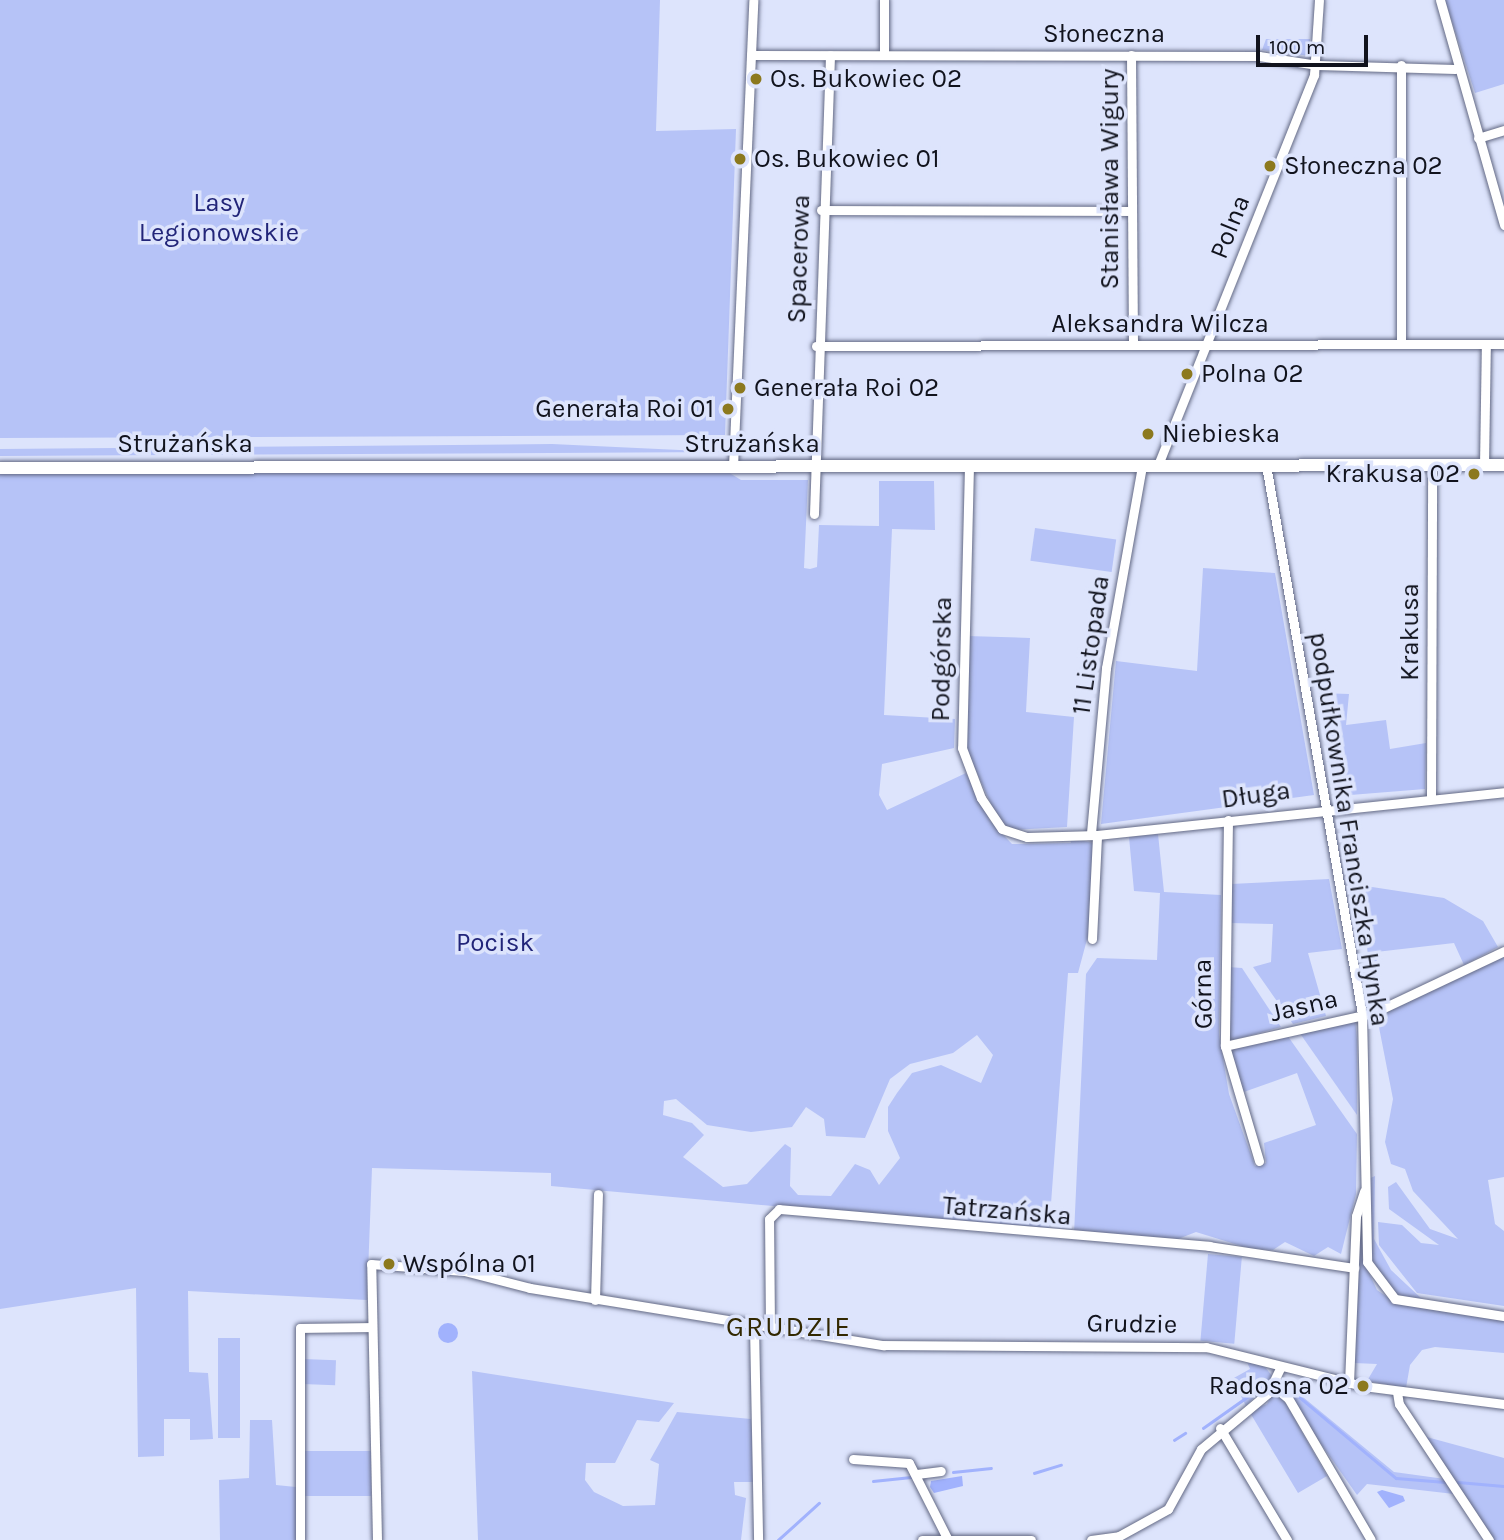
<!DOCTYPE html>
<html>
<head>
<meta charset="utf-8">
<style>
	body { margin:0 }
	#map { position:relative; width:1504px; height:1540px; overflow:hidden; background:#dde4fc; font-family:Karla,sans-serif }
	div>[style] { position:absolute }
	[style*='--x'] { left:calc(var(--x)*1px); top:calc(var(--y)*1px); width:calc(var(--w)*1px); rotate:calc(var(--a)*1deg) }
	.green>* { inset:0; background:#b6c3f7; transform-origin:0 0 }
	.water>* { inset:0; background:#a1b2fd }
	.round { border-radius:50% }
	.stream>* { height:2.5px; margin:-1.25px; padding:0 1.25px; transform-origin:1.25px; border-radius:1.25px; background:#a1b2fd }
	.roads { filter:drop-shadow(0 0 2px #636984) drop-shadow(0 0 2px #636984) }
	.street>* { height:9px; margin:-4.5px; padding:0 4.5px; transform-origin:4.5px; border-radius:4.5px; background:#fff }
	.secondary>* { height:12px; margin:-6px; padding:0 6px; transform-origin:6px; border-radius:6px; background:#fff }
	.dots>* { width:19px; height:19px; translate:-50% -50%; box-sizing:border-box; border:4px solid #dde4fc; border-radius:50% }
	span { translate:-50% -50%; white-space:nowrap; text-align:center; line-height:1.15; -webkit-text-stroke:7px #dde4fc; paint-order:stroke }
	.street-label { font-size:26px; color:#11131d }
	.poi-label { font-size:26px; color:#11131d }
	.left { translate:0 -50%; text-align:left }
	.right { translate:-100% -50%; text-align:right }
	.park-label { font-size:26px; color:#222579 }
	.neighbourhood-label { font-size:28px; color:#322800; letter-spacing:2px }
	.scale { position:absolute; left:1256px; top:35px; width:112px; height:32px; box-sizing:border-box; border:4px solid #11131d; border-top:0; padding-left:9px; font-size:21px; line-height:24px; white-space:nowrap; color:#11131d; -webkit-text-stroke:5px #dde4fc; paint-order:stroke }
</style>
</head>
<body>
<div id="map">
	<div class="green">
		<div style="clip-path:polygon(0 0,660px 0,656px 131px,736px 129px,725px 435px,0 438px)"></div>
		<div style="clip-path:polygon(1445px 0,1504px 0,1504px 84px,1475px 93px)"></div>
		<div style="clip-path:polygon(1266px 39px,1310px 39px,1310px 56px,1262px 50px)"></div>
		<div style="clip-path:polygon(552px 444px,722px 452px,0 456px,0 449px)"></div>
		<div style="clip-path:polygon(evenodd,728px 472px,741px 480px,808px 480px,804px 568px,810px 569px,817px 567px,819px 525px,879px 526px,879px 481px,934px 481px,935px 530px,892px 529px,884px 715px,955px 719px,954px 748px,882px 764px,879px 795px,887px 810px,966px 773px,990px 821px,1012px 844px,1071px 843px,1070px 838px,1093px 843px,1089px 932px,1078px 973px,1068px 973px,1049px 1231px,551px 1186px,551px 1173px,372px 1168px,367px 1300px,188px 1291px,189px 1372px,208px 1373px,213px 1439px,190px 1440px,190px 1419px,164px 1419px,164px 1456px,138px 1457px,136px 1288px,0 1309px,0 473px,728px 472px,977px 1035px,993px 1055px,981px 1083px,941px 1065px,912px 1073px,897px 1093px,888px 1107px,888px 1131px,900px 1158px,879px 1185px,870px 1170px,855px 1164px,831px 1196px,798px 1195px,790px 1186px,791px 1148px,785px 1144px,747px 1184px,723px 1187px,683px 1157px,704px 1135px,692px 1123px,663px 1115px,664px 1101px,676px 1099px,707px 1125px,751px 1132px,792px 1127px,806px 1107px,824px 1119px,826px 1136px,865px 1138px,890px 1079px,910px 1064px,953px 1053px,977px 1035px)"></div>
		<div style="left:1035px;top:528px;width:82px;height:33px;rotate:8deg"></div>
		<div style="clip-path:polygon(1203px 568px,1275px 573px,1314px 795px,1101px 824px,1116px 661px,1197px 671px)"></div>
		<div style="clip-path:polygon(967px 636px,1030px 638px,1026px 712px,1074px 717px,1067px 827px,1009px 830px,995px 813px,965px 746px)"></div>
		<div style="clip-path:polygon(1319px 693px,1349px 694px,1346px 725px,1386px 720px,1390px 749px,1426px 743px,1425px 789px,1338px 796px)"></div>
		<div style="clip-path:polygon(1158px 834px,1164px 892px,1221px 895px,1219px 1035px,1229px 1094px,1255px 1166px,1266px 1163px,1264px 1143px,1316px 1125px,1297px 1073px,1241px 1093px,1231px 1050px,1287px 1035px,1357px 1134px,1356px 1194px,1341px 1254px,1328px 1247px,1314px 1256px,1285px 1242px,1273px 1250px,1251px 1249px,1196px 1232px,1178px 1239px,1074px 1234px,1086px 974px,1097px 958px,1157px 960px,1160px 893px,1134px 891px,1129px 837px)"></div>
		<div style="clip-path:polygon(1329px 879px,1342px 949px,1308px 953px,1326px 1016px,1293px 1024px,1253px 967px,1271px 962px,1273px 924px,1230px 923px,1231px 884px)"></div>
		<div style="clip-path:polygon(1359px 885px,1444px 898px,1483px 921px,1498px 947px,1464px 965px,1454px 943px,1376px 952px,1380px 1002px,1374px 1002px)"></div>
		<div style="clip-path:polygon(1504px 956px,1504px 1177px,1488px 1180px,1495px 1224px,1504px 1231px,1504px 1306px,1417px 1293px,1379px 1245px,1378px 1222px,1402px 1225px,1421px 1243px,1439px 1245px,1389px 1209px,1388px 1187px,1396px 1182px,1430px 1229px,1458px 1239px,1413px 1191px,1405px 1169px,1391px 1164px,1385px 1142px,1393px 1099px,1377px 1017px)"></div>
		<div style="clip-path:polygon(1228px 967px,1242px 968px,1281px 1027px,1229px 1041px)"></div>
		<div style="clip-path:polygon(1355px 1018px,1357px 1039px,1357px 1115px,1299px 1032px)"></div>
		<div style="clip-path:polygon(1375px 1176px,1374px 1239px,1391px 1270px,1422px 1299px,1504px 1312px,1403px 1297px,1393px 1294px,1370px 1257px,1368px 1179px)"></div>
		<div style="clip-path:polygon(1362px 1205px,1362px 1258px,1377px 1290px,1396px 1303px,1504px 1318px,1504px 1353px,1435px 1347px,1422px 1350px,1410px 1365px,1406px 1388px,1367px 1381px,1377px 1364px,1354px 1363px)"></div>
		<div style="left:1208px;top:1254px;width:34px;height:87px;rotate:5deg"></div>
		<div style="left:218px;top:1338px;width:22px;height:100px"></div>
		<div style="left:303px;top:1359px;width:33px;height:25px;rotate:2deg"></div>
		<div style="clip-path:polygon(1247px 1362px,1265px 1367px,1273px 1377px,1246px 1406px,1232px 1379px,1250px 1369px)"></div>
		<div style="clip-path:polygon(472px 1371px,674px 1403px,659px 1422px,637px 1420px,615px 1463px,586px 1463px,585px 1480px,594px 1492px,623px 1506px,655px 1505px,659px 1464px,650px 1460px,677px 1412px,751px 1419px,754px 1482px,734px 1482px,735px 1495px,746px 1498px,741px 1540px,478px 1540px)"></div>
		<div style="clip-path:polygon(1286px 1383px,1394px 1472px,1445px 1479px,1454px 1494px,1367px 1484px,1357px 1495px,1280px 1386px)"></div>
		<div style="clip-path:polygon(1273px 1393px,1281px 1395px,1327px 1476px,1298px 1493px,1249px 1411px,1267px 1404px)"></div>
		<div style="clip-path:polygon(250px 1420px,272px 1420px,276px 1485px,296px 1487px,297px 1540px,220px 1540px,219px 1480px,249px 1478px)"></div>
		<div style="clip-path:polygon(1423px 1436px,1504px 1458px,1504px 1540px,1492px 1540px)"></div>
		<div style="left:303px;top:1451px;width:68px;height:45px"></div>
	</div>
	<div class="water">
		<div class="round" style="left:438px;top:1323px;width:20px;height:20px"></div>
		<div style="clip-path:polygon(962px 1476px,963px 1486px,934px 1493px,930px 1487px,931px 1481px)"></div>
		<div style="clip-path:polygon(1382px 1490px,1403px 1496px,1405px 1501px,1389px 1508px,1377px 1492px)"></div>
	</div>
	<div class="stream">
		<div style="--x:1284;--y:1384;--w:146;--a:40"></div>
		<div style="--x:1396;--y:1478;--w:49;--a:4.7"></div>
		<div style="--x:1203;--y:1428;--w:83;--a:-35.2"></div>
		<div style="--x:1174;--y:1440;--w:13;--a:-32"></div>
		<div style="--x:953;--y:1472;--w:38;--a:-6"></div>
		<div style="--x:1034;--y:1473;--w:28;--a:-17"></div>
		<div style="--x:873;--y:1481;--w:38;--a:-6"></div>
		<div style="--x:1458;--y:1482;--w:46;--a:5"></div>
		<div style="--x:778;--y:1540;--w:55;--a:-42.1"></div>
	</div>
	<div class="roads">
		<div class="street">
			<div style="--x:884;--y:0;--w:55;--a:90"></div>
			<div style="--x:1440;--y:0;--w:234;--a:74.1"></div>
			<div style="--x:751;--y:55;--w:508;--a:0.11"></div>
			<div style="--x:1259;--y:56;--w:59;--a:8.8"></div>
			<div style="--x:1317;--y:65;--w:138;--a:1.7"></div>
			<div style="--x:1131;--y:55;--w:290;--a:89.6"></div>
			<div style="--x:1478;--y:138;--w:27;--a:-17"></div>
			<div style="--x:821;--y:210;--w:310;--a:0.2"></div>
			<div style="--x:1401;--y:344;--w:279;--a:-90"></div>
			<div style="--x:816;--y:346;--w:688;--a:-0.17"></div>
			<div style="--x:1158;--y:465;--w:420;--a:-68.2"></div>
			<div style="--x:1314;--y:75;--w:75;--a:-86.2"></div>
			<div style="--x:1266;--y:465;--w:557;--a:80.08"></div>
			<div style="--x:1362;--y:1014;--w:248;--a:88.8"></div>
			<div style="--x:1367;--y:1262;--w:46;--a:52.9"></div>
			<div style="--x:1395;--y:1299;--w:110;--a:8.9"></div>
			<div style="--x:1484;--y:465;--w:121;--a:-89.1"></div>
			<div style="--x:969;--y:466;--w:282;--a:91.4"></div>
			<div style="--x:962;--y:748;--w:53;--a:69.2"></div>
			<div style="--x:981;--y:798;--w:37;--a:56"></div>
			<div style="--x:1002;--y:829;--w:26;--a:18"></div>
			<div style="--x:1027;--y:837;--w:70;--a:-1.6"></div>
			<div style="--x:1097;--y:835;--w:409;--a:-6"></div>
			<div style="--x:733;--y:467;--w:467;--a:-87.5"></div>
			<div style="--x:814;--y:514;--w:459;--a:-88"></div>
			<div style="--x:1431;--y:799;--w:334;--a:-89.8"></div>
			<div style="--x:1228;--y:820;--w:226;--a:90.8"></div>
			<div style="--x:1225;--y:1046;--w:120;--a:73.5"></div>
			<div style="--x:1091;--y:833;--w:166;--a:-84.8"></div>
			<div style="--x:1106;--y:668;--w:206;--a:-79.9"></div>
			<div style="--x:1092;--y:939;--w:104;--a:-87.2"></div>
			<div style="--x:1225;--y:1046;--w:152;--a:-12.6"></div>
			<div style="--x:1373;--y:1013;--w:145;--a:-25.3"></div>
			<div style="--x:595;--y:1300;--w:106;--a:-88.4"></div>
			<div style="--x:754;--y:1326;--w:214;--a:88.9"></div>
			<div style="--x:770;--y:1329;--w:110;--a:-90.5"></div>
			<div style="--x:769;--y:1219;--w:14;--a:-45"></div>
			<div style="--x:779;--y:1209;--w:432;--a:4.9"></div>
			<div style="--x:1209;--y:1246;--w:147;--a:8.6"></div>
			<div style="--x:1349;--y:1383;--w:167;--a:-87.6"></div>
			<div style="--x:1356;--y:1216;--w:26;--a:-72"></div>
			<div style="--x:1273;--y:1386;--w:19;--a:39"></div>
			<div style="--x:1288;--y:1398;--w:164;--a:59.7"></div>
			<div style="--x:1397;--y:1392;--w:12;--a:81"></div>
			<div style="--x:1399;--y:1404;--w:163;--a:56.5"></div>
			<div style="--x:1220;--y:1428;--w:131;--a:59.1"></div>
			<div style="--x:853;--y:1459;--w:56;--a:4.1"></div>
			<div style="--x:909;--y:1463;--w:84;--a:63.1"></div>
			<div style="--x:917;--y:1474;--w:24;--a:-7"></div>
			<div style="--x:300;--y:1540;--w:212;--a:-90"></div>
			<div style="--x:300;--y:1328;--w:72;--a:-0.8"></div>
			<div style="--x:377;--y:1540;--w:276;--a:-91.2"></div>
			<div style="--x:371;--y:1264;--w:93;--a:4.3"></div>
			<div style="--x:464;--y:1271;--w:68;--a:14.4"></div>
			<div style="--x:530;--y:1288;--w:358;--a:9.2"></div>
			<div style="--x:883;--y:1345;--w:323;--a:0.4"></div>
			<div style="--x:1206;--y:1347;--w:162;--a:14"></div>
			<div style="--x:1363;--y:1386;--w:142;--a:7.3"></div>
			<div style="--x:922;--y:1540;--w:109;--a:0"></div>
			<div style="--x:1091;--y:1540;--w:28;--a:-8"></div>
			<div style="--x:1119;--y:1536;--w:56;--a:-28.9"></div>
			<div style="--x:1168;--y:1509;--w:68;--a:-61.2"></div>
			<div style="--x:1201;--y:1449;--w:87;--a:-39.9"></div>
			<div style="--x:1268;--y:1393;--w:28;--a:-64"></div>
		</div>
		<div class="secondary">
			<div style="--x:0;--y:468;--w:1504;--a:-0.11"></div>
		</div>
	</div>
	<div class="dots">
		<div style="left:756px;top:79px;background:#8c791e"></div>
		<div style="left:740px;top:159px;background:#8c791e"></div>
		<div style="left:1270px;top:166px;background:#8c791e"></div>
		<div style="left:1187px;top:374px;background:#8c791e"></div>
		<div style="left:740px;top:388px;background:#8c791e"></div>
		<div style="left:728px;top:409px;background:#8c791e"></div>
		<div style="left:1148px;top:434px;background:#8c791e"></div>
		<div style="left:1474px;top:474px;background:#8c791e"></div>
		<div style="left:389px;top:1264px;background:#8c791e"></div>
		<div style="left:1363px;top:1386px;background:#8c791e"></div>
	</div>
	<div class="street-label">
		<span style="left:1104px;top:34px">Słoneczna</span>
		<span style="left:1110px;top:179px;rotate:-90deg">Stanisława Wigury</span>
		<span style="left:1230px;top:227px;rotate:-68deg">Polna</span>
		<span style="left:799px;top:259px;rotate:-88deg">Spacerowa</span>
		<span style="left:1160px;top:324px">Aleksandra Wilcza</span>
		<span style="left:185px;top:444px">Strużańska</span>
		<span style="left:752px;top:444px">Strużańska</span>
		<span style="left:1410px;top:632px;rotate:-90deg">Krakusa</span>
		<span style="left:1091px;top:645px;rotate:-82deg">11 Listopada</span>
		<span style="left:942px;top:659px;rotate:-89deg">Podgórska</span>
		<span style="left:1256px;top:795px;rotate:-8deg">Długa</span>
		<span style="left:1349px;top:829px;rotate:81deg">podpułkownika Franciszka Hynka</span>
		<span style="left:1203px;top:994px;rotate:-91deg">Górna</span>
		<span style="left:1304px;top:1006px;rotate:-13deg">Jasna</span>
		<span style="left:1007px;top:1211px;rotate:5deg">Tatrzańska</span>
		<span style="left:1132px;top:1324px;rotate:1deg">Grudzie</span>
	</div>
	<div class="poi-label">
		<span class="left" style="left:770px;top:79px">Os. Bukowiec 02</span>
		<span class="left" style="left:754px;top:159px">Os. Bukowiec 01</span>
		<span class="left" style="left:1284px;top:166px">Słoneczna 02</span>
		<span class="left" style="left:1201px;top:374px">Polna 02</span>
		<span class="left" style="left:754px;top:388px">Generała Roi 02</span>
		<span class="right" style="left:714px;top:409px">Generała Roi 01</span>
		<span class="left" style="left:1162px;top:434px">Niebieska</span>
		<span class="right" style="left:1460px;top:474px">Krakusa 02</span>
		<span class="left" style="left:403px;top:1264px">Wspólna 01</span>
		<span class="right" style="left:1349px;top:1386px">Radosna 02</span>
	</div>
	<div class="park-label">
		<span style="left:219px;top:218px">Lasy<br>Legionowskie</span>
		<span style="left:495px;top:943px">Pocisk</span>
	</div>
	<div class="neighbourhood-label">
		<span style="left:789px;top:1327px">GRUDZIE</span>
	</div>
	<div class="scale">100 m</div>
</div>
</body>
</html>
